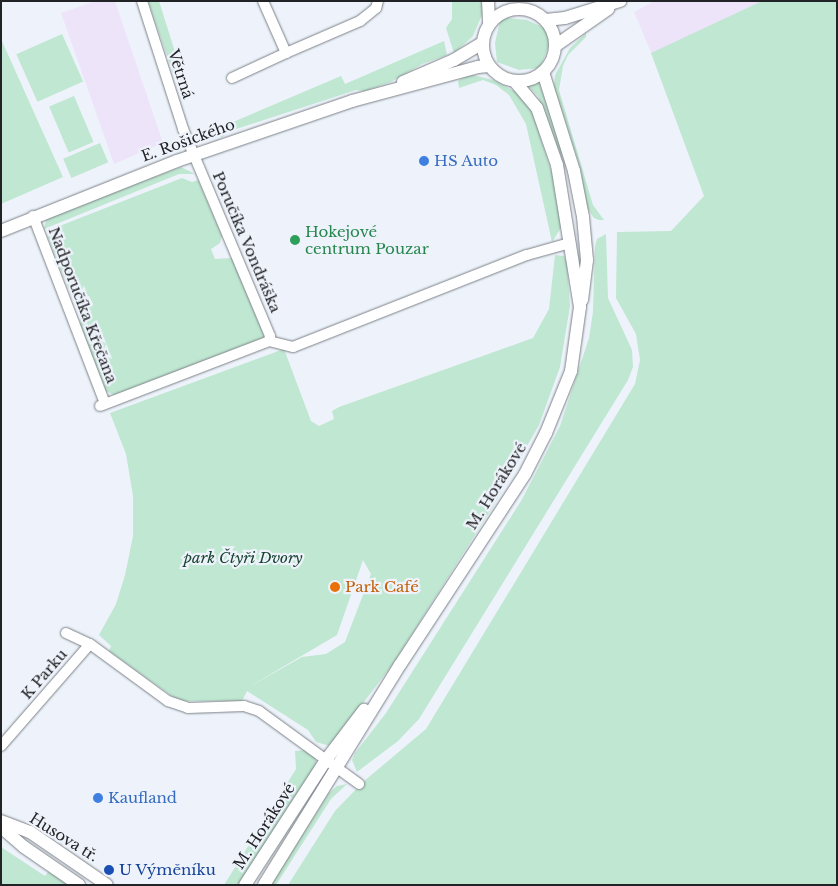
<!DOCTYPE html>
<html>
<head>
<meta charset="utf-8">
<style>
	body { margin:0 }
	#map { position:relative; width:838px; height:886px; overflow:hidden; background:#eef3fb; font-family:"Libre Baskerville",serif }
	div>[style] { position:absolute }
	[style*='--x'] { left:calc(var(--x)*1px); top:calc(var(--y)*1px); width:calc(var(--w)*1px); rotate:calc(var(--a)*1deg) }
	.industrial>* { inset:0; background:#eee4f9 }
	.green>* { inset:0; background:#bfe7d1; transform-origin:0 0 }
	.roads { filter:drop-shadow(0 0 1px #7c8087) drop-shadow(0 0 1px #7c8087) }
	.minor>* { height:10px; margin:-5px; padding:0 5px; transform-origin:5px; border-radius:5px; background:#fff }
	.tertiary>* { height:12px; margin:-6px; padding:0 6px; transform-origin:6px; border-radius:6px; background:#fff }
	.tertiary>.ring { margin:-6px; padding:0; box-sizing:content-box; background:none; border:12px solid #fff; border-radius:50% }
	.dots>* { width:14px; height:14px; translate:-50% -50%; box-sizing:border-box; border:2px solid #eef3fb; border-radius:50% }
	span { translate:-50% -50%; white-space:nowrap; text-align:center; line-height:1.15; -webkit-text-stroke:4.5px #eef3fb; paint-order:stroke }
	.street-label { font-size:15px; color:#222326 }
	.shop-label { font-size:15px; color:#366cbe }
	.left { translate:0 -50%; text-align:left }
	.leisure-label { font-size:15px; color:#27864d }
	.park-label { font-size:15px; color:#174430; font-style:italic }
	.food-label { font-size:15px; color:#c56008 }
	.transit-label { font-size:15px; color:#164399 }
	.frame { position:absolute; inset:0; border:2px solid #222326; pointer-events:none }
</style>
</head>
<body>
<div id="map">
	<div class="industrial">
		<div style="clip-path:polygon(95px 1px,115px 1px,163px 143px,114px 164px,61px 13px)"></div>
		<div style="clip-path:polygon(654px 1px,765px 1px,652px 55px,634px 12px)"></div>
	</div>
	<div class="green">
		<div style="clip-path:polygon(148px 1px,159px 1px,186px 87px,179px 90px)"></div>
		<div style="clip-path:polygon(452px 1px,482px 1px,484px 10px,473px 36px,454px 53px,446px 28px,452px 19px)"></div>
		<div style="clip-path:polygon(762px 1px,837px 1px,837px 885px,288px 885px,335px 811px,363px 782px,426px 729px,635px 384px,640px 360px,636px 334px,616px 298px,617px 232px,671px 231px,704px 196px,651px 53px)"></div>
		<div style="clip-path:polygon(507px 18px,527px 20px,547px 29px,550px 43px,540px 68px,519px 70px,497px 62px,495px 43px,500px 21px)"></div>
		<div style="clip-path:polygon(586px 33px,586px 37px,568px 55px,563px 66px,559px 90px,593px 205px,604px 220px,599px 220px,594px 218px,587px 208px,580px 167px,554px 86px,555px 75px,570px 48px)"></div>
		<div style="left:62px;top:34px;width:52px;height:50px;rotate:66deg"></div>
		<div style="clip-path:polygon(1px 39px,63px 177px,1px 204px)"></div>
		<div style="clip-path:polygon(444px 41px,447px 55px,422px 64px,391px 82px,365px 91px,356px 90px,230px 131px,221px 138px,219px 128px,341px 76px,345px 84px)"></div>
		<div style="clip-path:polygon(469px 74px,493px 80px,516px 92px,532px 111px,554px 180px,562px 226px,552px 242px,526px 124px,509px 95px,496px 85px,483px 80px,459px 88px,458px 81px)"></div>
		<div style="clip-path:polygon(539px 82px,563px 153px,560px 154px,538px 96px,527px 85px)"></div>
		<div style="left:74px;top:96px;width:50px;height:27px;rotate:67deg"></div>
		<div style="left:100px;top:143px;width:21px;height:40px;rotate:67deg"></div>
		<div style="clip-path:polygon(181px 167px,195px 174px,179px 174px,44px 229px,46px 220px,55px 214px)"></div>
		<div style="clip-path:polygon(182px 178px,192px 182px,198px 180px,222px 236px,220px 243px,211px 249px,215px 259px,231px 258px,236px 263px,264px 336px,261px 342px,114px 395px,106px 391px,80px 324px,82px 312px,93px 304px,89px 296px,71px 295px,47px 235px,57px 227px)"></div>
		<div style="clip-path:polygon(606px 234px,608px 298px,632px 350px,633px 367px,628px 380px,419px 719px,398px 741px,357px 772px,352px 760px,355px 753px,386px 713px,521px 501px,560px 426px,589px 338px,593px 312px,595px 246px,597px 239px)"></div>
		<div style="clip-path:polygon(evenodd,555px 255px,564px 256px,567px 263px,570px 306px,560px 367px,539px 425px,492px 508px,393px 664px,330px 746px,316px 742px,308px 730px,247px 691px,242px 701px,179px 701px,109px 651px,111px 646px,99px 635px,116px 604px,125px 575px,133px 536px,133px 496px,126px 454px,110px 413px,284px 349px,311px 421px,319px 426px,334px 419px,332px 411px,339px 407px,533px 338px,549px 309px,555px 255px,363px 560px,371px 574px,345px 642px,326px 654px,302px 657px,249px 687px,337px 635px,363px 560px)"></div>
		<div style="clip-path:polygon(305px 750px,314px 755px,317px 765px,241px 885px,224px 885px,296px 769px,295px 751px)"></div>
		<div style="clip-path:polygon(347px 784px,331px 799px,276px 885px,271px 885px,329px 793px,337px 786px)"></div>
		<div style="clip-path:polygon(1px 847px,45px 876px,48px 872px,73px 885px,1px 885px)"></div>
	</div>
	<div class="roads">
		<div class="minor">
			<div style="--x:142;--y:1;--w:134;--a:72.2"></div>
			<div style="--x:183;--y:129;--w:225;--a:67.2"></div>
			<div style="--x:270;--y:336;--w:5;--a:101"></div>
			<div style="--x:263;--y:1;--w:57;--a:66.1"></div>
			<div style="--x:286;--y:53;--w:81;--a:-23.4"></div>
			<div style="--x:360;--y:21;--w:21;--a:-39"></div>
			<div style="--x:376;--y:8;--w:7;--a:-74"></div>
			<div style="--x:232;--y:78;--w:60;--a:-24.8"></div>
			<div style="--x:33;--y:216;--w:201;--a:69"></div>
			<div style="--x:269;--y:341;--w:25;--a:14"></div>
			<div style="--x:293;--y:347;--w:251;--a:-21.5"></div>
			<div style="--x:527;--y:255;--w:45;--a:-15.6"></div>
			<div style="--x:100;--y:406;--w:181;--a:-21"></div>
			<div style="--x:66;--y:633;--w:26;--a:25"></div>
			<div style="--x:90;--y:644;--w:97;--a:36.2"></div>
			<div style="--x:168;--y:701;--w:21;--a:19"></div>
			<div style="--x:188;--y:708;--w:56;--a:-2"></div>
			<div style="--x:244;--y:706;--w:16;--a:18"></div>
			<div style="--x:259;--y:711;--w:124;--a:36.1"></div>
			<div style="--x:1;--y:746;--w:135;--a:-48.9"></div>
		</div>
		<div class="tertiary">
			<div style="--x:488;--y:1;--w:22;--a:87"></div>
			<div class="ring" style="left:483px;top:9px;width:60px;height:60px"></div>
			<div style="--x:546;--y:20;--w:19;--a:-6"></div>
			<div style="--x:565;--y:18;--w:58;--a:-17.2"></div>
			<div style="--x:555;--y:46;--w:65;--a:-34.9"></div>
			<div style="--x:543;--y:72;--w:104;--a:72.6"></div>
			<div style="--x:574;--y:171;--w:47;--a:78.9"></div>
			<div style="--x:583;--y:217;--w:43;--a:84.7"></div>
			<div style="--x:587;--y:260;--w:40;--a:97.1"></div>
			<div style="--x:403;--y:82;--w:56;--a:-23.3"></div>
			<div style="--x:454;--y:60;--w:33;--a:-31"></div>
			<div style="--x:1;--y:231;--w:189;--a:-21.7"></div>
			<div style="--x:177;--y:161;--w:185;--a:-18.9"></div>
			<div style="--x:352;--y:101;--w:131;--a:-15.1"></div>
			<div style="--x:478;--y:67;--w:11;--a:-5"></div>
			<div style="--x:1;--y:821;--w:31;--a:21"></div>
			<div style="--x:30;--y:832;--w:93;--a:34.5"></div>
			<div style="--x:1;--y:827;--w:30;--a:41"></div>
			<div style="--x:24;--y:847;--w:67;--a:34.6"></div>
			<div style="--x:245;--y:885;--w:149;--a:-57.1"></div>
			<div style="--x:326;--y:760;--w:63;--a:-52.8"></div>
			<div style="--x:264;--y:885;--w:259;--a:-58.3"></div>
			<div style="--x:400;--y:665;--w:228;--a:-56.8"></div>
			<div style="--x:525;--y:474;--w:46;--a:-62.9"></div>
			<div style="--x:546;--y:433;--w:67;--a:-68"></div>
			<div style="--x:571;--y:371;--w:65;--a:-82"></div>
			<div style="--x:580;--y:307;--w:144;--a:-99.2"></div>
			<div style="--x:557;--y:165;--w:60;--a:-109.3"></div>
			<div style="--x:537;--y:108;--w:35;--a:-130"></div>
		</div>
	</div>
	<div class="dots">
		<div style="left:424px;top:161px;background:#3f7fe0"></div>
		<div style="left:295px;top:240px;background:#2e9e5b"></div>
		<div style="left:335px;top:587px;background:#e8710a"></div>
		<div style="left:98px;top:798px;background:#3f7fe0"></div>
		<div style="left:109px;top:870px;background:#1a4fb4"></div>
	</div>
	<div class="street-label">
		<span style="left:181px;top:74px;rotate:72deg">Větrná</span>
		<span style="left:188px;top:140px;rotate:-20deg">E. Rošického</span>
		<span style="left:247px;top:242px;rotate:67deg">Poručíka Vondráška</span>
		<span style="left:83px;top:305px;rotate:69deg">Nadporučíka Křečana</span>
		<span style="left:496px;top:486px;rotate:-58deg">M. Horákové</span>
		<span style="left:44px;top:674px;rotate:-49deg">K Parku</span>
		<span style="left:264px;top:826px;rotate:-57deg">M. Horákové</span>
		<span style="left:64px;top:837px;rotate:32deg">Husova tř.</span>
	</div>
	<div class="shop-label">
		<span class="left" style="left:434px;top:161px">HS Auto</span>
		<span class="left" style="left:108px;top:798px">Kaufland</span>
	</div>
	<div class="leisure-label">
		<span class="left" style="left:305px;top:240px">Hokejové<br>centrum Pouzar</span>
	</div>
	<div class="park-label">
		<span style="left:243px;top:558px">park Čtyři Dvory</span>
	</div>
	<div class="food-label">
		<span class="left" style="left:345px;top:587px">Park Café</span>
	</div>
	<div class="transit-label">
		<span class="left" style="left:119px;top:870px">U Výměníku</span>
	</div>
	<div class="frame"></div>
</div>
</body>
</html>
